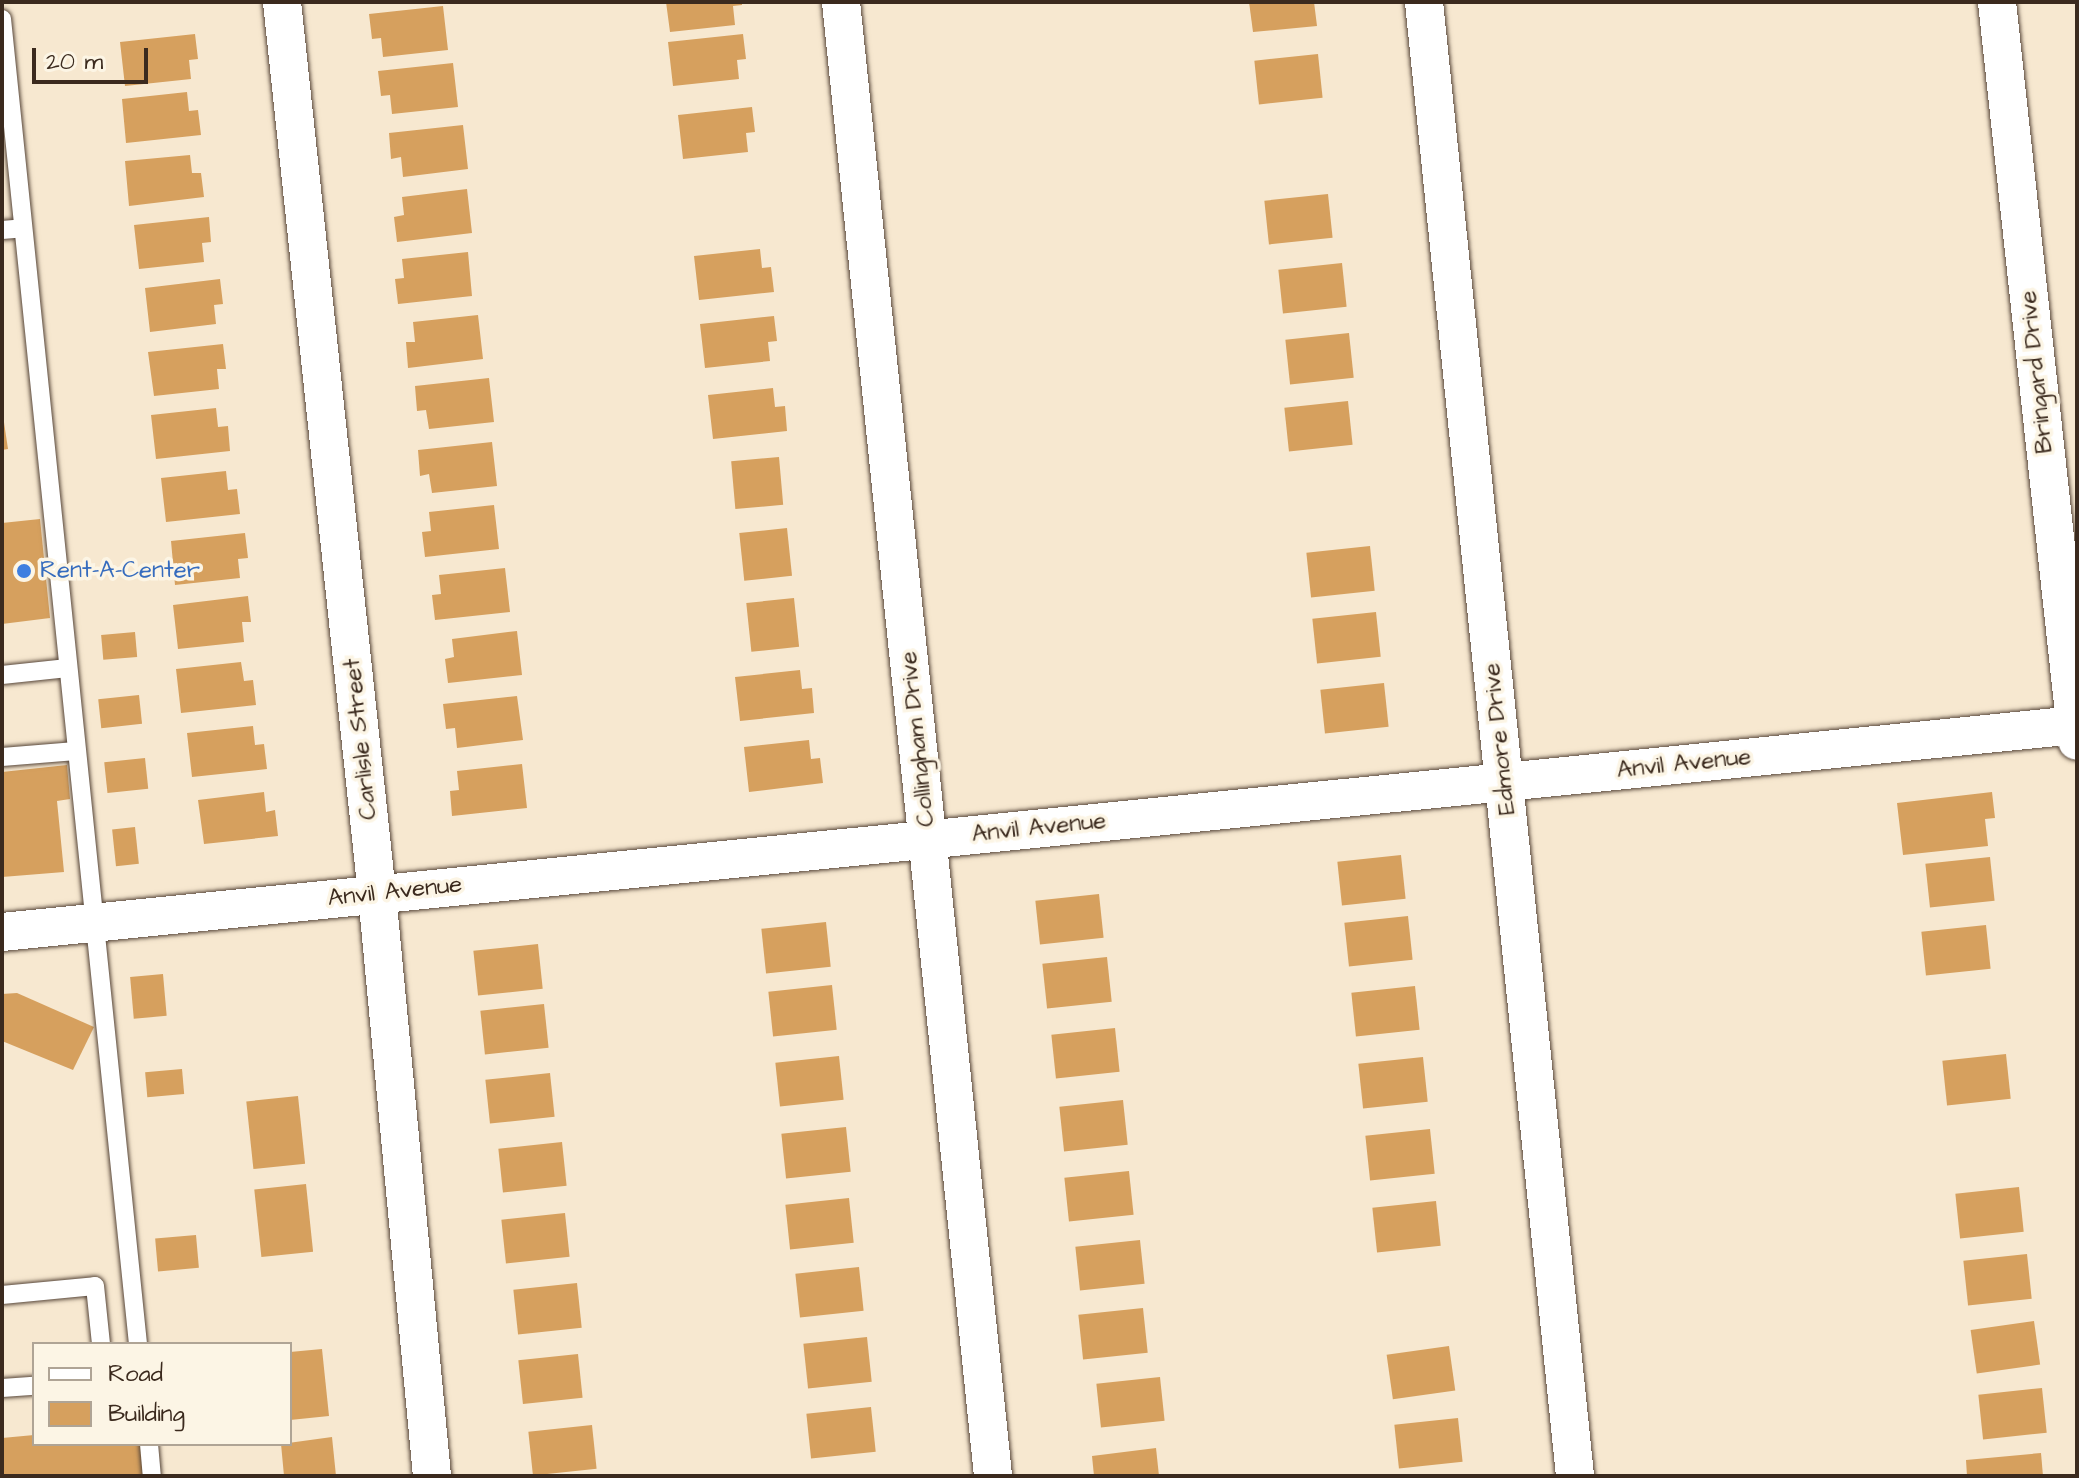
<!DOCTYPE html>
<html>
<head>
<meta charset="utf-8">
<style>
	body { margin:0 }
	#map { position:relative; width:2079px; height:1478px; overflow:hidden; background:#f7e8d0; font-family:"Architects Daughter",sans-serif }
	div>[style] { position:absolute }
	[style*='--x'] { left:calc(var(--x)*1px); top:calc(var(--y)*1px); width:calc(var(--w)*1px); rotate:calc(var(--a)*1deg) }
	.building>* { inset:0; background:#d6a05e; transform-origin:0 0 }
	.roads { filter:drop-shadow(0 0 2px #574639) drop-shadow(0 0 2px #574639) }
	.service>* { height:18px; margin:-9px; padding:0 9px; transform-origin:9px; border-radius:9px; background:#fff }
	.minor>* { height:38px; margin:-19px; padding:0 19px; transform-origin:19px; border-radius:19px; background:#fff }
	.dots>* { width:22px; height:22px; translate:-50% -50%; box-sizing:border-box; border:4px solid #fcf5e5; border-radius:50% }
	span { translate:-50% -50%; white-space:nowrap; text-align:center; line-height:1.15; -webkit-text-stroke:7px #fcf5e5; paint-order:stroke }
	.street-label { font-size:24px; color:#3b2a1e }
	.shop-label { font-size:24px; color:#366cbe }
	.left { translate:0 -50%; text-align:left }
	.frame { position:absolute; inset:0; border:4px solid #3b2a1e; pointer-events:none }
	.legend { position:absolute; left:32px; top:1342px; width:260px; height:104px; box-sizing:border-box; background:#fcf5e5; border:2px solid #afa495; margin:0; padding:10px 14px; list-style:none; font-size:24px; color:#3b2a1e }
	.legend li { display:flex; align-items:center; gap:16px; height:40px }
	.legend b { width:40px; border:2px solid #afa495 }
	.scale { position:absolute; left:32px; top:48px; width:116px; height:36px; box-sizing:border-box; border:4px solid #3b2a1e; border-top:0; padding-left:10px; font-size:24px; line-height:28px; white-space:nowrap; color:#3b2a1e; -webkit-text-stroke:6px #fcf5e5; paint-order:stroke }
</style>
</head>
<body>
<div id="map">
	<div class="building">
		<div style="clip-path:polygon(666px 2px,742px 2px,742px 5px,733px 6px,735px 25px,670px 32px)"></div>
		<div style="clip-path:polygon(1249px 2px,1314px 2px,1317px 26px,1253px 32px)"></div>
		<div style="clip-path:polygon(443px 6px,448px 50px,383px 57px,381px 38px,372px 39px,369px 14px)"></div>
		<div style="clip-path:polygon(195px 34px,198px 59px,189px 60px,191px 79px,125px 86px,120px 42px)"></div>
		<div style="clip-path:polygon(743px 34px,746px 59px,737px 60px,739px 79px,673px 86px,668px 42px)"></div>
		<div style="left:1318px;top:54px;width:44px;height:64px;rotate:84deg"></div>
		<div style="clip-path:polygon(453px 63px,458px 107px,392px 114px,390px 95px,381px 96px,378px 71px)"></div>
		<div style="clip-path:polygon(187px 92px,189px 111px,198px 110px,201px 135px,126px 143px,122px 99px)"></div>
		<div style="clip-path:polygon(752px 107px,755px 132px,746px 133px,748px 152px,683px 159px,678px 115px)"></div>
		<div style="clip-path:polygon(463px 125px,468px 169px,403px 177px,401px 157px,391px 159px,389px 133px)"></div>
		<div style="clip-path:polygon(190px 155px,192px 173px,201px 173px,204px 197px,129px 206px,125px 161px)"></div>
		<div style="clip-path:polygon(467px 189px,472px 233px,397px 242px,394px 217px,404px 215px,402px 197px)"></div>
		<div style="left:1328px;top:194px;width:44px;height:64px;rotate:84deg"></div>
		<div style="clip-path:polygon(209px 217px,211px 242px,202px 243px,204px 262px,139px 269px,134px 225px)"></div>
		<div style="clip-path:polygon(760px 249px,762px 268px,771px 267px,774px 292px,699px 300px,694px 256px)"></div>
		<div style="clip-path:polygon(468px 252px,472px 296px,398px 304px,395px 279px,404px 278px,402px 259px)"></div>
		<div style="left:1342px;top:263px;width:44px;height:64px;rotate:84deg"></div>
		<div style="clip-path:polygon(220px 279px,223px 304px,214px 305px,216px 324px,150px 332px,145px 288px)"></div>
		<div style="clip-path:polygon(478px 315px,483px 359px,408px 368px,406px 342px,415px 342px,413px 322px)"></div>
		<div style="clip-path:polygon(774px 316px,777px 341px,768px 342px,770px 361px,705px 368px,700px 324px)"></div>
		<div style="left:1349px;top:333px;width:45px;height:64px;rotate:84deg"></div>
		<div style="clip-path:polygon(223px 344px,226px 369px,217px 369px,219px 389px,154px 396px,148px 352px)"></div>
		<div style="clip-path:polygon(489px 378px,494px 422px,429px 429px,426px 410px,417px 411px,415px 386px)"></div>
		<div style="clip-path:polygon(773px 388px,775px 407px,785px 406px,787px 431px,713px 439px,708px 395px)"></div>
		<div style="left:1348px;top:401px;width:44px;height:64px;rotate:84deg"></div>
		<div style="clip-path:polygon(216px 408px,218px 427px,228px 426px,230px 451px,156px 459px,151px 415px)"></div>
		<div style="clip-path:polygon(2px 409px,8px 449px,2px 450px)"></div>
		<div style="clip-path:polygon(492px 442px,497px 486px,432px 493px,429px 474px,420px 476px,418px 450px)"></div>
		<div style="left:779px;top:457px;width:48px;height:48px;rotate:85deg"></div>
		<div style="clip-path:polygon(226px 471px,228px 490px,237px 489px,240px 514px,166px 522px,161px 478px)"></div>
		<div style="clip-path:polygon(494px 505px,499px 549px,425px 557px,422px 532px,431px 531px,429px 512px)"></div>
		<div style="clip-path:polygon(40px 519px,50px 618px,2px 624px,2px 523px)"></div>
		<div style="left:787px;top:528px;width:48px;height:48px;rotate:84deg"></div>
		<div style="clip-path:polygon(245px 533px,248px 558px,238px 559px,240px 578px,175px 585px,171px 541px)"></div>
		<div style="left:1370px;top:546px;width:45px;height:64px;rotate:84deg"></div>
		<div style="clip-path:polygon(505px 568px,510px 612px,435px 620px,432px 595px,441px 594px,439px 575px)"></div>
		<div style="clip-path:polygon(248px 596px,251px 622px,242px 622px,244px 642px,178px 649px,173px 605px)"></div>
		<div style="left:794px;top:598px;width:49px;height:48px;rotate:84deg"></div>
		<div style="left:1376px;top:612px;width:45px;height:64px;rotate:84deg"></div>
		<div style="clip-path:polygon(517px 631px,522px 675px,448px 683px,445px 659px,454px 657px,452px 639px)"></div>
		<div style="left:135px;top:632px;width:25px;height:34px;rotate:85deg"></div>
		<div style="clip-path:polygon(241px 662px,244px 681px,253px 680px,256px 705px,181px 713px,176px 669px)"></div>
		<div style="clip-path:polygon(800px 670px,802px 689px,812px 688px,814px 713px,740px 721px,735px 677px)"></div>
		<div style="left:1384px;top:683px;width:44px;height:64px;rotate:84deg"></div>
		<div style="left:139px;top:695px;width:29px;height:41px;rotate:84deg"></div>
		<div style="clip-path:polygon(517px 696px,523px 740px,457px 748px,455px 728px,446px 729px,443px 704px)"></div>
		<div style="clip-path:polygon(253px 726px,255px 745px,264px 744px,267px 769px,192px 777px,187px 733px)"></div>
		<div style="clip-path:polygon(809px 740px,811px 759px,820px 758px,823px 783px,749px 792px,744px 747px)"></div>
		<div style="left:145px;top:758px;width:31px;height:41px;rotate:84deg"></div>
		<div style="clip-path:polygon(522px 764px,527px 808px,452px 816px,450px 791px,459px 790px,457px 771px)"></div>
		<div style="clip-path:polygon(67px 765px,70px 799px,57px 801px,64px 872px,2px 877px,2px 772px)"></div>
		<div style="clip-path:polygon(264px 792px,266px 812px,275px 810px,278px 836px,204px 844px,198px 800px)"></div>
		<div style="clip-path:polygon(1992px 792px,1995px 818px,1985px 819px,1988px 846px,1903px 855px,1897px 803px)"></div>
		<div style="left:135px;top:827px;width:37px;height:23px;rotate:84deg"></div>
		<div style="left:1401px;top:855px;width:44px;height:64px;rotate:84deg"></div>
		<div style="left:1990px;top:857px;width:44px;height:65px;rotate:84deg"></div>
		<div style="left:1099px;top:894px;width:44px;height:64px;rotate:84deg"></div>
		<div style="left:1408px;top:916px;width:44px;height:64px;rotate:84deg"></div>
		<div style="left:826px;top:922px;width:45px;height:65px;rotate:84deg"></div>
		<div style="left:1986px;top:925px;width:44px;height:65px;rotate:84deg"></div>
		<div style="left:538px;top:944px;width:45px;height:65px;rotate:84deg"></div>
		<div style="left:1107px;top:957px;width:45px;height:65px;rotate:84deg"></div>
		<div style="left:163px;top:974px;width:42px;height:33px;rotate:85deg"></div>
		<div style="left:832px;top:985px;width:45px;height:64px;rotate:84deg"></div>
		<div style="left:1415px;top:986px;width:44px;height:64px;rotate:84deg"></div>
		<div style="clip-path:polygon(17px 993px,94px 1027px,73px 1070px,2px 1041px,2px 994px)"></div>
		<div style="left:544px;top:1004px;width:44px;height:64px;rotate:84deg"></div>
		<div style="left:1115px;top:1028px;width:44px;height:64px;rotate:84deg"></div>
		<div style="left:2006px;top:1054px;width:45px;height:64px;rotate:84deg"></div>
		<div style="left:839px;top:1056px;width:44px;height:64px;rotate:84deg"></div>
		<div style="left:1423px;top:1057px;width:45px;height:65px;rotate:84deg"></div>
		<div style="left:182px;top:1069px;width:25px;height:37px;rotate:85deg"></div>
		<div style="left:550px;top:1073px;width:44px;height:65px;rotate:84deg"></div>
		<div style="left:298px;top:1096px;width:68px;height:52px;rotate:84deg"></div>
		<div style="left:1123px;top:1100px;width:45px;height:64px;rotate:84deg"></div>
		<div style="left:846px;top:1127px;width:45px;height:65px;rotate:84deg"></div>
		<div style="left:1430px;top:1129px;width:45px;height:65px;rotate:84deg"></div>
		<div style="left:562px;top:1142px;width:44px;height:64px;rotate:84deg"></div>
		<div style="left:1129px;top:1171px;width:44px;height:65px;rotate:84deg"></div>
		<div style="left:306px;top:1184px;width:68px;height:52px;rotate:84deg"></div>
		<div style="left:2019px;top:1187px;width:45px;height:64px;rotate:84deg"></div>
		<div style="left:849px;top:1198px;width:45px;height:64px;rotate:84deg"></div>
		<div style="left:1436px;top:1201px;width:45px;height:64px;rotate:84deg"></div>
		<div style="left:565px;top:1213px;width:44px;height:64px;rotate:84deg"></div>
		<div style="left:196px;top:1235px;width:33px;height:41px;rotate:85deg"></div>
		<div style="left:1140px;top:1240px;width:44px;height:65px;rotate:84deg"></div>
		<div style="left:2027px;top:1254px;width:45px;height:64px;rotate:84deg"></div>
		<div style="left:859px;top:1267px;width:44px;height:64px;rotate:84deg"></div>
		<div style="left:577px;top:1283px;width:45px;height:64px;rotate:84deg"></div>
		<div style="left:1143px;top:1308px;width:45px;height:65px;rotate:84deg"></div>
		<div style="left:2034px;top:1321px;width:44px;height:64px;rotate:82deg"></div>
		<div style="left:867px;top:1337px;width:45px;height:64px;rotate:84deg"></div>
		<div style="left:1449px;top:1346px;width:45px;height:63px;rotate:82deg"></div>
		<div style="clip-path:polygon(322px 1349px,329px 1416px,290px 1420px,290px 1352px)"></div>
		<div style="left:578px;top:1354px;width:44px;height:60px;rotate:84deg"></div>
		<div style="left:1160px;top:1377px;width:44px;height:64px;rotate:84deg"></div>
		<div style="left:2042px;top:1388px;width:45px;height:64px;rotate:84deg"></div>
		<div style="left:871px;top:1407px;width:45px;height:65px;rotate:84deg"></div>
		<div style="left:1458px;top:1418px;width:44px;height:64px;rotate:84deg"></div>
		<div style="left:592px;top:1425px;width:44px;height:64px;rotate:84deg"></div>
		<div style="clip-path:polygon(34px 1435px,34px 1444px,141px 1444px,144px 1476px,2px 1476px,2px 1438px)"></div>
		<div style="clip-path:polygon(332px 1437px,336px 1476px,284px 1476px,281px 1444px)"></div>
		<div style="clip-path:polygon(1156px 1448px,1159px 1476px,1094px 1476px,1092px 1456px)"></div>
		<div style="clip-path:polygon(2041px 1453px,2043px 1476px,1967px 1476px,1966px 1460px)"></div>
	</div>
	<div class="roads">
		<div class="service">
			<div style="--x:2;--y:19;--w:1332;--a:84.14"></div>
			<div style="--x:2;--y:230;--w:21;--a:-5"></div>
			<div style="--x:2;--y:675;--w:66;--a:-6.1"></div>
			<div style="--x:2;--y:757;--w:74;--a:-4.6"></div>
			<div style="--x:2;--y:1295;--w:93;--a:-5.5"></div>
			<div style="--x:95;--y:1286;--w:58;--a:84.1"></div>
			<div style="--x:2;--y:1388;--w:32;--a:-4"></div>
			<div style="--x:149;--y:1444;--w:32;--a:85"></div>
		</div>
		<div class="minor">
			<div style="--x:282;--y:2;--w:897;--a:83.92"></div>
			<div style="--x:377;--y:894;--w:585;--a:84.6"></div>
			<div style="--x:841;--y:2;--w:1482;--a:84.11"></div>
			<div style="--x:1424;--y:2;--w:1482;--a:84.15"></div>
			<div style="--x:1997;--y:2;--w:743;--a:83.82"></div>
			<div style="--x:2;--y:932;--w:2085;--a:-5.7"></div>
		</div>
	</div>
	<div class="dots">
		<div style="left:24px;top:571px;background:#3f7fe0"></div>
	</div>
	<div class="street-label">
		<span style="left:2037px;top:372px;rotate:-96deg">Bringard Drive</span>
		<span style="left:361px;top:739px;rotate:-96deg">Carlisle Street</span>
		<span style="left:918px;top:739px;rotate:-96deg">Collingham Drive</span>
		<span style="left:1500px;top:739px;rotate:-96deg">Edmore Drive</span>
		<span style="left:1684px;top:764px;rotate:-6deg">Anvil Avenue</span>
		<span style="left:1039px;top:828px;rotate:-6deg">Anvil Avenue</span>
		<span style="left:395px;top:892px;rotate:-6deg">Anvil Avenue</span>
	</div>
	<div class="shop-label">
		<span class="left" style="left:40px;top:571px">Rent-A-Center</span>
	</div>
	<div class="frame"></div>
	<ul class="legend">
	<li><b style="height:10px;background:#fff"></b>Road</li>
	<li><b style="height:22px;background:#d6a05e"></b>Building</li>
	</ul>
	<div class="scale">20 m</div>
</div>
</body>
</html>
